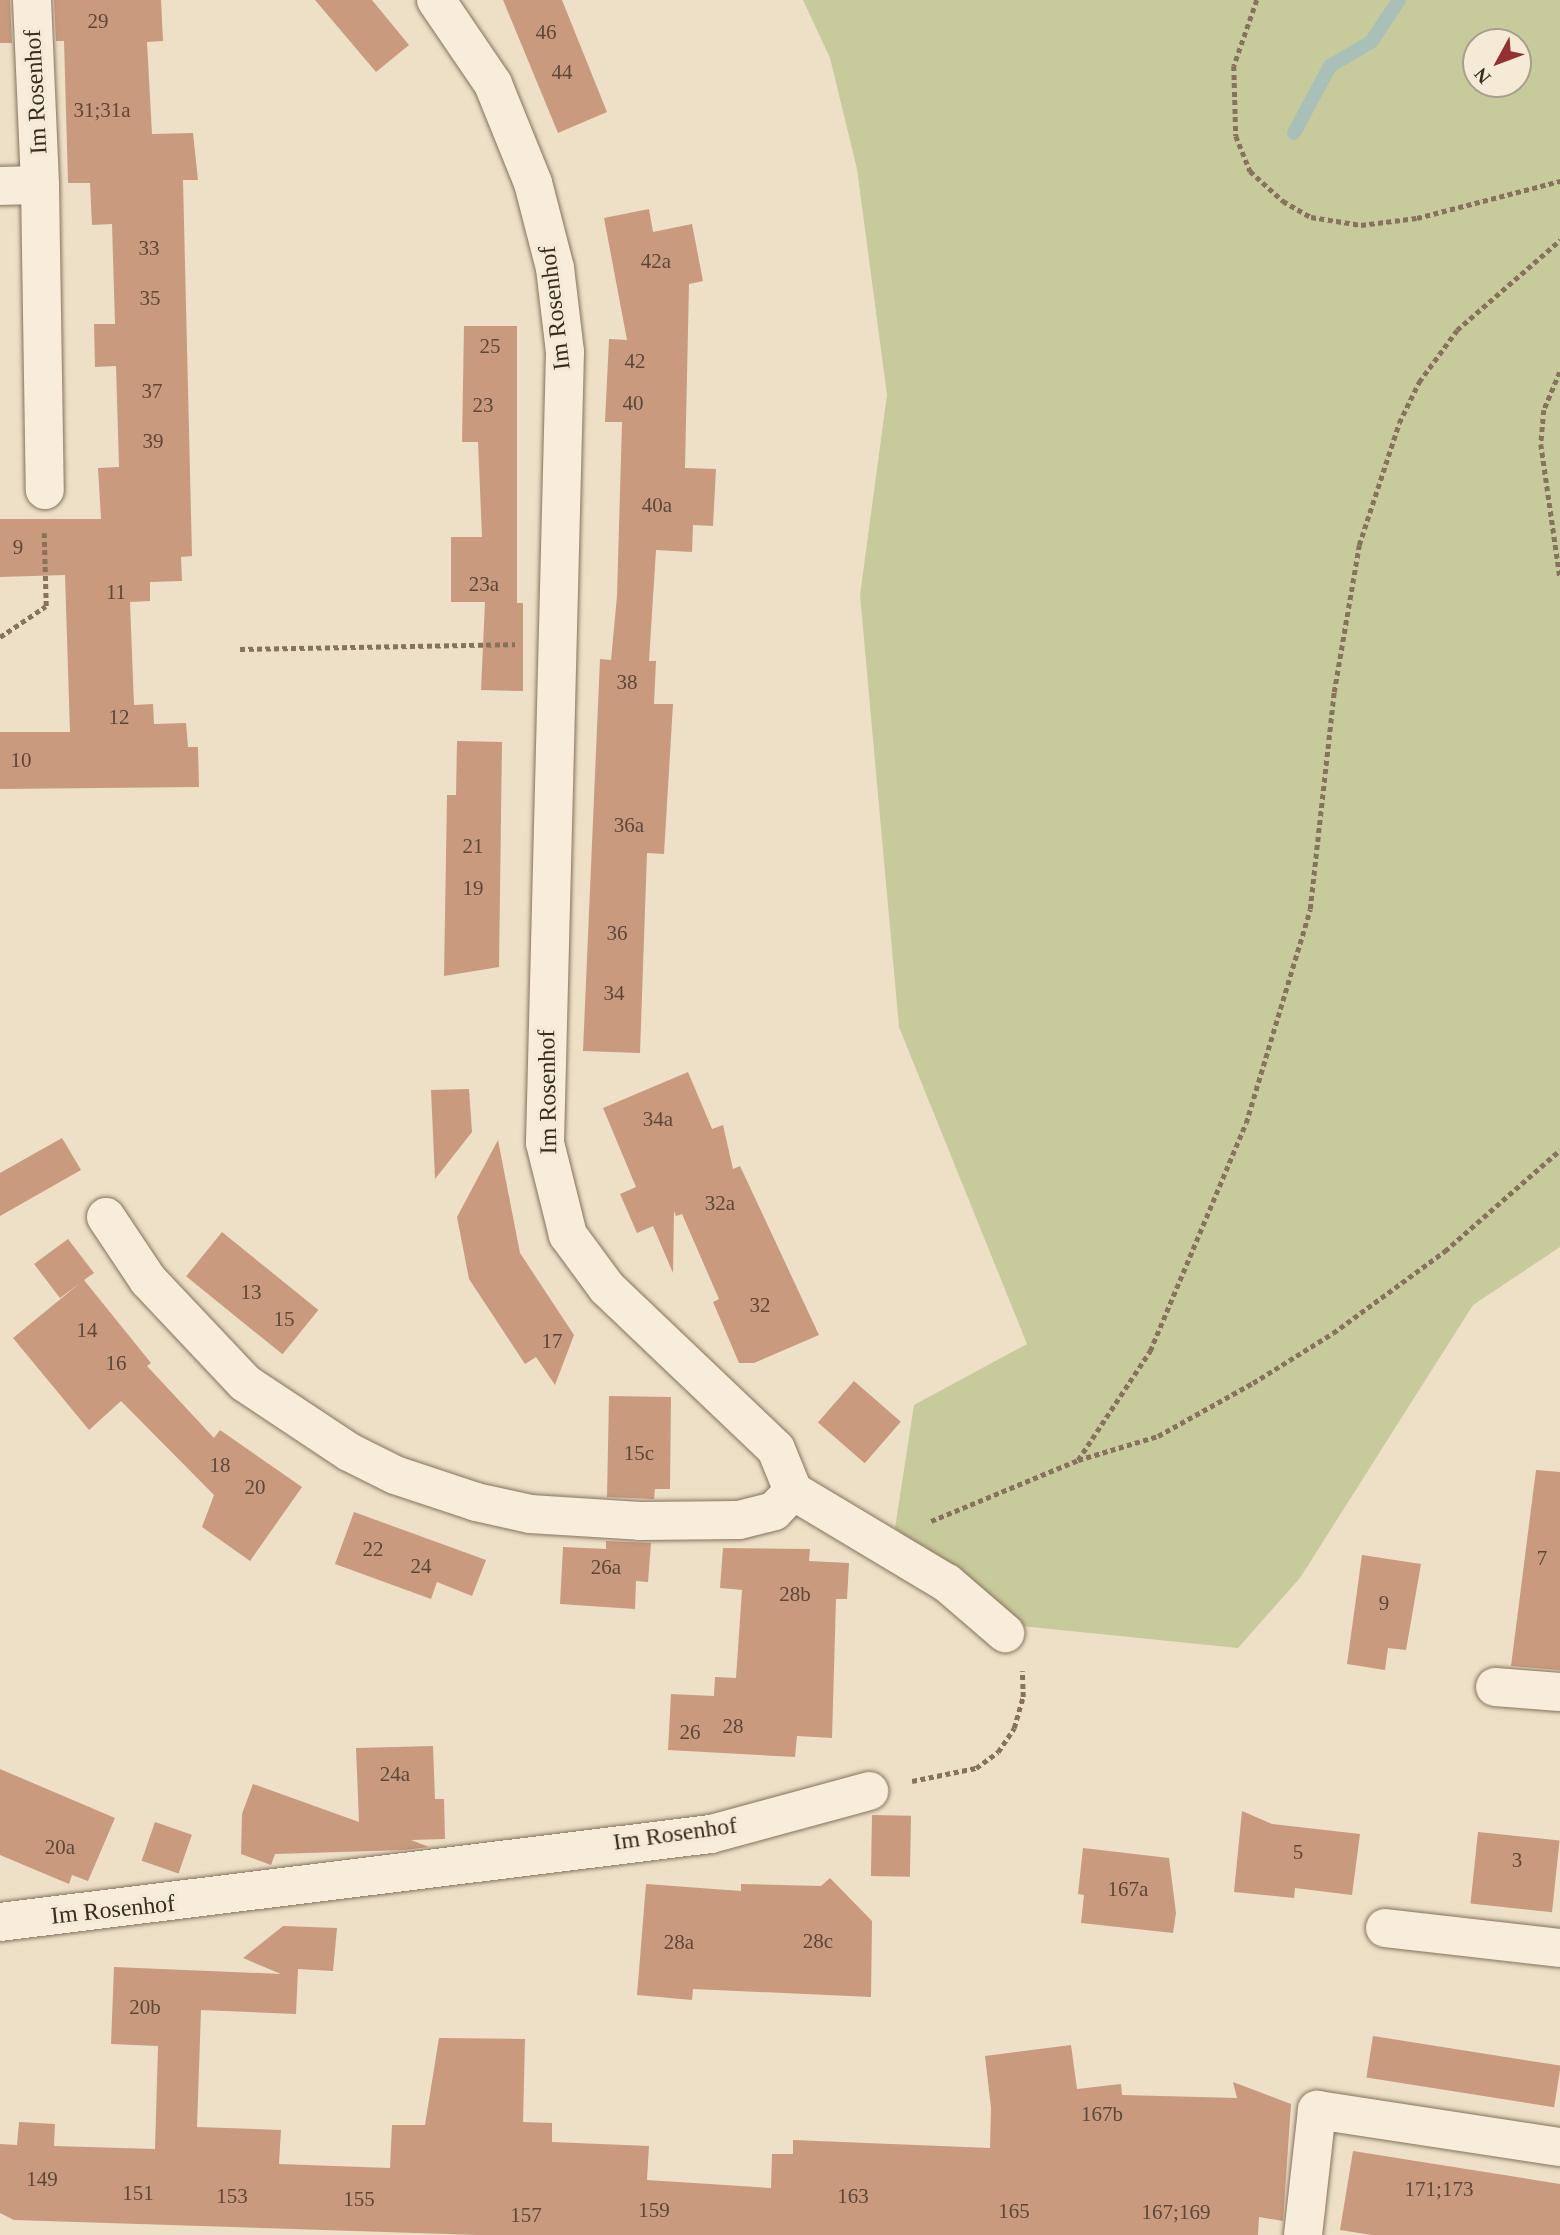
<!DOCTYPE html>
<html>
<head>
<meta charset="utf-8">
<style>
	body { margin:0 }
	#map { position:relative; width:1560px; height:2235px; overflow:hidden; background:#ede0c7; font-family:Georgia,serif }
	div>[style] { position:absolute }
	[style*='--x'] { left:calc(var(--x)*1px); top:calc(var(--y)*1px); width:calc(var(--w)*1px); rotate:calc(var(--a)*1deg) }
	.green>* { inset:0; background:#c7ca9b }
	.stream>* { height:14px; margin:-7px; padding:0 7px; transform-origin:7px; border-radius:7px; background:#a8c0b8 }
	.building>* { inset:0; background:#c99a7e; transform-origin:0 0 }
	.path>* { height:4.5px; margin-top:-2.25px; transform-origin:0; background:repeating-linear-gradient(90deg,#87725d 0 5px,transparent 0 8.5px) }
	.roads { filter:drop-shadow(0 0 2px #87725d) drop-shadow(0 0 2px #87725d) }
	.minor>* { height:38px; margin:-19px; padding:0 19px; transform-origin:19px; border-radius:19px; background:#f8edda }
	span { translate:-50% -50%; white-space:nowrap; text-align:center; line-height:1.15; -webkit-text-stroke:7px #f4ead6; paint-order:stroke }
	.number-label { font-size:21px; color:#5c4738 }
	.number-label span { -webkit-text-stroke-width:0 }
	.street-label { font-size:24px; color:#382b20 }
	.north { position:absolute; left:1462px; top:28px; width:70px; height:70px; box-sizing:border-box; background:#f4ead6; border:2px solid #a99e8d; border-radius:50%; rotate:229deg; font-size:19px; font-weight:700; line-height:28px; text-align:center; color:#382b20 }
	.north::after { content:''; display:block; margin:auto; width:24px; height:32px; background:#942f34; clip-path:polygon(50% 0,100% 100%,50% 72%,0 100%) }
</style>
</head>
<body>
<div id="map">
	<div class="green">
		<div style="clip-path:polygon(evenodd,803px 0,1560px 0,1560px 1247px,1473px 1305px,1300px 1578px,1238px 1648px,1012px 1625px,895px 1528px,914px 1405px,1027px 1344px,899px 1027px,860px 595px,887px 395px,857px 169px,830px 58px,803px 0,1476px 42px,1518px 42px,1518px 84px,1476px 84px,1476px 42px)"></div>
	</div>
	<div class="stream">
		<div style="--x:1294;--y:133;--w:76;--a:-61.8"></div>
		<div style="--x:1330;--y:66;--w:48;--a:-30.3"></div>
		<div style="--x:1371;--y:42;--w:50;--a:-56.3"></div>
	</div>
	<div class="building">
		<div style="clip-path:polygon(0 0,10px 0,12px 43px,0 43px)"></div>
		<div style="clip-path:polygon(54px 0,161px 0,163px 41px,147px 42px,152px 134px,193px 133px,198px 180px,183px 180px,192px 556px,181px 557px,182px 581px,150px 582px,150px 601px,130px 602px,134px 705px,153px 704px,154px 724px,186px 723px,188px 747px,198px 747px,199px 787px,0 789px,0 732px,70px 732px,65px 575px,0 577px,0 519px,101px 519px,98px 468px,119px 467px,116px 366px,95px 367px,94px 324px,115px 324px,112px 224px,92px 225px,90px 183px,68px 183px,64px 41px,56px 41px)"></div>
		<div style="clip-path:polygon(315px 0,372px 0,409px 45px,376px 72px)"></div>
		<div style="clip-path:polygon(503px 0,562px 0,607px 112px,558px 133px)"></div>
		<div style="clip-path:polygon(649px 209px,653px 232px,692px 224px,703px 281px,689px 284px,685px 468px,716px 469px,713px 526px,693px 525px,692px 552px,656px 550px,649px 661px,656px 661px,654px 704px,673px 704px,664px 854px,647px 853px,640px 1053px,583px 1051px,600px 659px,611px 660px,617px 596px,622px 422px,605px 422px,609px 339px,627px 340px,604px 218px)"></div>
		<div style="clip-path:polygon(464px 326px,517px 326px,517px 603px,523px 603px,523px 691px,481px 690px,485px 602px,451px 602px,451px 537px,482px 537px,478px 442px,462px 442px)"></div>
		<div style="clip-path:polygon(457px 741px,502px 742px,499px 967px,444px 976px,447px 795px,456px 795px)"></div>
		<div style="clip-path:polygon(688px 1072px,712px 1129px,723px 1125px,733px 1169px,740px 1166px,819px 1335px,754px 1363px,739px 1363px,713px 1302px,719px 1299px,682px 1214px,676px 1216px,674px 1211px,673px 1273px,653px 1226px,637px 1233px,620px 1194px,636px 1187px,603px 1108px)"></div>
		<div style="clip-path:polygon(469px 1089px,472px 1132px,435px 1179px,431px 1090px)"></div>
		<div style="clip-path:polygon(62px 1138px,81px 1170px,0 1216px,0 1173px)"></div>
		<div style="clip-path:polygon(498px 1140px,520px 1253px,574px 1335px,555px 1385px,536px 1357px,525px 1364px,469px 1279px,457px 1217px)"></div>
		<div style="left:222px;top:1232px;width:124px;height:57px;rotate:39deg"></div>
		<div style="clip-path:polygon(68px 1239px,94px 1273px,84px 1280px,151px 1363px,147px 1366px,214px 1438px,220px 1430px,302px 1487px,250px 1561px,202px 1527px,214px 1495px,121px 1401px,89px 1430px,13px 1338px,80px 1283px,60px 1298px,34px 1264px)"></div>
		<div style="left:854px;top:1381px;width:62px;height:55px;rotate:41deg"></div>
		<div style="clip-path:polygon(609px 1396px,671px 1397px,670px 1489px,655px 1489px,654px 1499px,607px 1497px)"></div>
		<div style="clip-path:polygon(1536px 1470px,1560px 1472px,1560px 1670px,1511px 1666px)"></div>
		<div style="clip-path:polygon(354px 1512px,486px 1560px,472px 1596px,437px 1582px,431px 1599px,335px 1564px)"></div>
		<div style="clip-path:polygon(606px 1541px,651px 1543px,648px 1582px,636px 1581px,635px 1609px,560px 1604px,563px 1547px,606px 1549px)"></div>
		<div style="clip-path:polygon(723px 1548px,810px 1549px,809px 1561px,849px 1563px,847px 1599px,836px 1599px,832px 1738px,797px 1736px,795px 1757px,668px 1750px,671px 1694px,714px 1696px,715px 1677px,736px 1678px,742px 1590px,720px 1588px)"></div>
		<div style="clip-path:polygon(1362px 1555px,1421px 1564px,1406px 1650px,1388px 1648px,1385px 1670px,1347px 1664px)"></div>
		<div style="clip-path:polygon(433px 1746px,435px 1799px,444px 1799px,445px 1839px,411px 1840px,429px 1847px,404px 1850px,275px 1854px,271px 1865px,241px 1854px,242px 1814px,253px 1784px,359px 1822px,356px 1748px)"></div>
		<div style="clip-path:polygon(0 1769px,115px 1818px,88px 1881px,72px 1875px,69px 1884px,0 1855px)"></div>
		<div style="clip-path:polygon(1242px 1811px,1272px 1824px,1360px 1834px,1352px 1895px,1295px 1888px,1294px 1898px,1234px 1892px)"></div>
		<div style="left:872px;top:1815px;width:39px;height:61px;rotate:1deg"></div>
		<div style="left:155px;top:1822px;width:39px;height:41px;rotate:19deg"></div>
		<div style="left:1478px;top:1832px;width:82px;height:72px;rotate:6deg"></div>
		<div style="clip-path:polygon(1083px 1848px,1169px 1858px,1176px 1913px,1173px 1933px,1081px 1923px,1084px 1895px,1078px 1894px)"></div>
		<div style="clip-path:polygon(830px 1878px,872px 1921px,871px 1997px,693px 1989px,692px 2000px,637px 1995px,646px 1884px,741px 1891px,741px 1884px,821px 1886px)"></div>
		<div style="clip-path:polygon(283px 1926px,337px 1928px,333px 1971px,298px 1969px,296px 2014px,201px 2010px,197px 2127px,281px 2130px,279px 2164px,390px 2168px,392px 2125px,425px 2125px,439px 2038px,525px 2039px,523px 2122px,552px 2123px,552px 2142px,649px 2146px,647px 2180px,771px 2188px,772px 2154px,793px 2154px,793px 2140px,990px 2148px,991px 2108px,985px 2056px,1071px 2045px,1077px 2089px,1121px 2084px,1122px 2095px,1237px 2098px,1233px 2082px,1291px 2104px,1283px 2221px,1259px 2217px,1258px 2235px,478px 2235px,14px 2220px,0 2213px,0 2144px,17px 2145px,19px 2122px,55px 2124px,54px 2146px,155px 2149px,158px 2046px,111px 2044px,114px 1967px,281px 1974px,243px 1958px)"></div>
		<div style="left:1373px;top:2036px;width:190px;height:42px;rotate:9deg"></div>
		<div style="clip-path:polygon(1353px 2151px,1560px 2184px,1560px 2235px,1372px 2235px,1340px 2230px)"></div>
	</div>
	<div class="path">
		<div style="--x:1257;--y:0;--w:70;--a:109.2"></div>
		<div style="--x:1234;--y:66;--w:70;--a:88.4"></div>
		<div style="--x:1236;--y:136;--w:38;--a:68"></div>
		<div style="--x:1250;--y:171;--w:45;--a:42.3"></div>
		<div style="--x:1283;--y:201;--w:32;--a:30"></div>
		<div style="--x:1311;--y:217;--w:51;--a:9.1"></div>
		<div style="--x:1361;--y:225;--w:56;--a:-7.1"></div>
		<div style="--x:1417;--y:218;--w:148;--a:-14.5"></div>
		<div style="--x:1560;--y:372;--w:41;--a:112.8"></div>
		<div style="--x:1544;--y:410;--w:34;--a:95"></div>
		<div style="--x:1541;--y:444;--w:134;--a:81.9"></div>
		<div style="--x:0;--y:637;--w:55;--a:-34"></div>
		<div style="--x:46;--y:606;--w:73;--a:-91.6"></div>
		<div style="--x:240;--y:649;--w:275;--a:-1"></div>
		<div style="--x:1078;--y:1460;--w:131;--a:-56.6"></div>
		<div style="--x:1150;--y:1351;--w:247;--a:-67.2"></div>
		<div style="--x:1246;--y:1123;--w:223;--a:-73.3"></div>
		<div style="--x:1310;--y:909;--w:218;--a:-83.7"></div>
		<div style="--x:1334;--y:692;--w:149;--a:-80.3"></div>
		<div style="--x:1359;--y:545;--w:128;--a:-71.8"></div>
		<div style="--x:1399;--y:423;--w:46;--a:-64"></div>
		<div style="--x:1419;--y:382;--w:64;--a:-53.8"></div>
		<div style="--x:1457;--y:330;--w:137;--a:-41.1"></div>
		<div style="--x:931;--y:1521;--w:159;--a:-22.5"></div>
		<div style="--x:1078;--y:1460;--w:84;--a:-16.7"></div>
		<div style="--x:1158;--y:1436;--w:109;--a:-29.2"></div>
		<div style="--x:1253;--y:1383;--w:94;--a:-32"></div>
		<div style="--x:1333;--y:1333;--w:139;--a:-36.2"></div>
		<div style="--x:1445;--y:1251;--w:153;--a:-41.3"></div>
		<div style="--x:912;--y:1781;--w:65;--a:-11.5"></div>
		<div style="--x:976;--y:1768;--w:27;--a:-36"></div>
		<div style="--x:998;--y:1752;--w:29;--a:-56"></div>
		<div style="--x:1014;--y:1728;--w:32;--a:-74"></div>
		<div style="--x:1023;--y:1697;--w:26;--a:-92"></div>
	</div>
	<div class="roads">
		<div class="minor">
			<div style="--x:32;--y:0;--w:185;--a:87.5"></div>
			<div style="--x:40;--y:185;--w:305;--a:89.1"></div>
			<div style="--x:436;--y:0;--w:102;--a:55.8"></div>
			<div style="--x:493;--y:84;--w:107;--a:68"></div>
			<div style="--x:533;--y:183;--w:88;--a:75.5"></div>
			<div style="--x:555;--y:268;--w:85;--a:83.2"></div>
			<div style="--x:565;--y:352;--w:791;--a:91.45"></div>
			<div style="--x:545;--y:1143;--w:95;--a:76"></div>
			<div style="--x:568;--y:1235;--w:66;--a:53.7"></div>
			<div style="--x:607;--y:1288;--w:233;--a:43.6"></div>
			<div style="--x:776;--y:1449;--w:45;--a:68"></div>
			<div style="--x:793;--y:1491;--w:179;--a:30.9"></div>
			<div style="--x:947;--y:1583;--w:77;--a:40.8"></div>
			<div style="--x:0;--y:186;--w:40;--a:-1.4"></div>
			<div style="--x:106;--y:1217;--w:76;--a:56.3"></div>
			<div style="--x:148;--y:1280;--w:141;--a:46.7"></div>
			<div style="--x:245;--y:1383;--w:125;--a:33.6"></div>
			<div style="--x:349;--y:1452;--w:51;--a:26.6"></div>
			<div style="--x:395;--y:1475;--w:85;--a:18.4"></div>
			<div style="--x:476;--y:1502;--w:55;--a:12.5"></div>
			<div style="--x:530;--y:1514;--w:110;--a:3.6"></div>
			<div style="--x:640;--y:1521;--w:99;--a:-0.6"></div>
			<div style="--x:739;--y:1520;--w:36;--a:-14"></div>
			<div style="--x:774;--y:1511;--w:28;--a:-46"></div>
			<div style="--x:1495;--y:1687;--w:65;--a:4.4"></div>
			<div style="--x:0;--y:1922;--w:716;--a:-7.06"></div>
			<div style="--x:711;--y:1834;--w:164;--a:-15.2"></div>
			<div style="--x:1385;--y:1928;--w:176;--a:6.5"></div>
			<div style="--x:1303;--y:2235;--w:126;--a:-83.6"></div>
			<div style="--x:1317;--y:2110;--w:246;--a:8.7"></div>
		</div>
	</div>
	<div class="number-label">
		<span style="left:98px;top:21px">29</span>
		<span style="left:546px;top:32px">46</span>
		<span style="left:562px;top:72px">44</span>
		<span style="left:102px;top:110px">31;31a</span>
		<span style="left:149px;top:248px">33</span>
		<span style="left:656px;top:261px">42a</span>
		<span style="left:150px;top:298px">35</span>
		<span style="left:490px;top:346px">25</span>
		<span style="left:635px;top:361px">42</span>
		<span style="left:152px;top:391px">37</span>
		<span style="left:633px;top:403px">40</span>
		<span style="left:483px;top:405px">23</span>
		<span style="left:153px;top:441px">39</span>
		<span style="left:657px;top:505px">40a</span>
		<span style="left:18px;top:547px">9</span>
		<span style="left:484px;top:584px">23a</span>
		<span style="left:116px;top:592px">11</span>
		<span style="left:627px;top:682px">38</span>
		<span style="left:119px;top:717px">12</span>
		<span style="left:21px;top:760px">10</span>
		<span style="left:629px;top:825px">36a</span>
		<span style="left:473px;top:846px">21</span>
		<span style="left:473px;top:888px">19</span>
		<span style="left:617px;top:933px">36</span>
		<span style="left:614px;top:993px">34</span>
		<span style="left:658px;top:1119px">34a</span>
		<span style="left:720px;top:1203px">32a</span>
		<span style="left:251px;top:1292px">13</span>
		<span style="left:760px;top:1305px">32</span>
		<span style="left:284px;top:1319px">15</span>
		<span style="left:87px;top:1330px">14</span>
		<span style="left:552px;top:1341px">17</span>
		<span style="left:116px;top:1363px">16</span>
		<span style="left:639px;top:1453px">15c</span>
		<span style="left:220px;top:1465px">18</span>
		<span style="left:255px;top:1487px">20</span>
		<span style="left:373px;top:1549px">22</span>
		<span style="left:1542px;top:1558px">7</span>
		<span style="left:421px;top:1566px">24</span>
		<span style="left:606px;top:1567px">26a</span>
		<span style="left:795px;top:1594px">28b</span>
		<span style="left:1384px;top:1603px">9</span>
		<span style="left:733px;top:1726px">28</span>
		<span style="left:690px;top:1732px">26</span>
		<span style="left:395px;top:1774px">24a</span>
		<span style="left:60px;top:1847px">20a</span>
		<span style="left:1298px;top:1852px">5</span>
		<span style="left:1517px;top:1860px">3</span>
		<span style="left:1128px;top:1889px">167a</span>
		<span style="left:818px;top:1941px">28c</span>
		<span style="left:679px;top:1942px">28a</span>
		<span style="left:145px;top:2007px">20b</span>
		<span style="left:1102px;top:2114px">167b</span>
		<span style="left:42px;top:2179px">149</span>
		<span style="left:1439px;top:2189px">171;173</span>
		<span style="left:138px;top:2193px">151</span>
		<span style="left:232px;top:2196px">153</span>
		<span style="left:853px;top:2196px">163</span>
		<span style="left:359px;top:2199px">155</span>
		<span style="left:654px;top:2210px">159</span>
		<span style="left:1014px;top:2211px">165</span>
		<span style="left:1176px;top:2212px">167;169</span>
		<span style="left:526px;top:2215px">157</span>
	</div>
	<div class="street-label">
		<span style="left:36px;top:92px;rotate:-93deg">Im Rosenhof</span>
		<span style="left:555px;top:308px;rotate:-97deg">Im Rosenhof</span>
		<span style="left:548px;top:1092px;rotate:-91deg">Im Rosenhof</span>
		<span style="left:675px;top:1834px;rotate:-8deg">Im Rosenhof</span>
		<span style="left:113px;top:1910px;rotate:-6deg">Im Rosenhof</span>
	</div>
	<div class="north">N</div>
</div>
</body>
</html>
